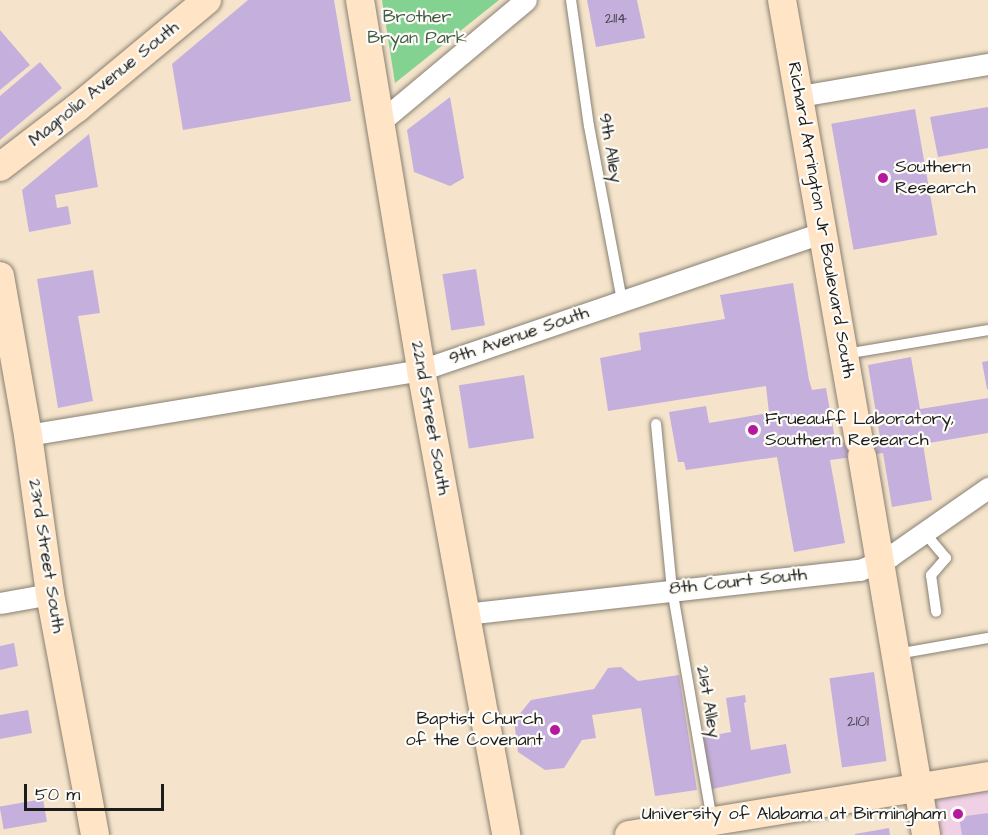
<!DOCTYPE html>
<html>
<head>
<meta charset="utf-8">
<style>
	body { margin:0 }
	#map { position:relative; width:988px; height:835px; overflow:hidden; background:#f5e4cb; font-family:"Architects Daughter",sans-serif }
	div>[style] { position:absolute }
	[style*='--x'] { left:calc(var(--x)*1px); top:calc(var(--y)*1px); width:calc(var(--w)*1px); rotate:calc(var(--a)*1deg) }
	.built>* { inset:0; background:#f0d0e4 }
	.green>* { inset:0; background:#83d291 }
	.building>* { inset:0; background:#c5afdd; transform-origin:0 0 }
	.roads { filter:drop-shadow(0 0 2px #888074) drop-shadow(0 0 2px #888074) }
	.lane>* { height:10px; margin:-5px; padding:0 5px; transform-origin:5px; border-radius:5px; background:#fff }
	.street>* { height:21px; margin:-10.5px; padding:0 10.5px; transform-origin:10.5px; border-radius:10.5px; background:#fff }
	.secondary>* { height:28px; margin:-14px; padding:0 14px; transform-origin:14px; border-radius:14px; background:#ffe4c6 }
	.dots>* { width:16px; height:16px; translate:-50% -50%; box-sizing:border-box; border:3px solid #fdfcf7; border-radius:50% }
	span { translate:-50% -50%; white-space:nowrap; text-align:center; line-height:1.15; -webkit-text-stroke:4.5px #fdfcf7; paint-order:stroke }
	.number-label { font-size:15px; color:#46414c }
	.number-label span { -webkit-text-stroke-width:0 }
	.park-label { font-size:18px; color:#405c45 }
	.street-label { font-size:18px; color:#1c1c1c }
	.poi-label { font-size:18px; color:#1c1c1c }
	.left { translate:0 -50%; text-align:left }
	.right { translate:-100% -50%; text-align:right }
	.scale { position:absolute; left:24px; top:784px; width:140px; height:27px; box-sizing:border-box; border:3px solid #1c1c1c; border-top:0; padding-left:8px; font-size:18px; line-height:21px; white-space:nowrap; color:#1c1c1c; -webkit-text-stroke:4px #fdfcf7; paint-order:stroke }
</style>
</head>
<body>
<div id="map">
	<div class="built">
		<div style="clip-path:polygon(988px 781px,988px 835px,932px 835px,925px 793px)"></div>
	</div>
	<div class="green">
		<div style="clip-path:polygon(382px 0,499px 0,395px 83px)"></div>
	</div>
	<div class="building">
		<div style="clip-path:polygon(248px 0,334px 0,351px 101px,183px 130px,172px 64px)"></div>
		<div style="clip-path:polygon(587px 0,637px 0,645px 38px,596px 47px)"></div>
		<div style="clip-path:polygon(0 30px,30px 65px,0 90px)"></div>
		<div style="clip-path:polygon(40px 62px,62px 88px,0 140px,0 96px)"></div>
		<div style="clip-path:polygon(450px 97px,464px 178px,450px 186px,414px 172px,407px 130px)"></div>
		<div style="clip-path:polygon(988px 107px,988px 148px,938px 157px,930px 117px)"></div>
		<div style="left:915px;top:109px;width:128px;height:85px;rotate:80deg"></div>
		<div style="clip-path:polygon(89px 134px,98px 187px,55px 195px,57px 208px,68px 206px,71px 224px,29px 232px,22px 190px)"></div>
		<div style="left:476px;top:269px;width:57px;height:34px;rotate:81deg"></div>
		<div style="clip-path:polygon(93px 270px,100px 313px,78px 316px,93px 401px,58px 408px,37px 279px)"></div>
		<div style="clip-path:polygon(793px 283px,809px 380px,812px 390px,826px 388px,836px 444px,880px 437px,868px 365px,911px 357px,920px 409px,988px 398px,988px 433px,923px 444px,932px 500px,892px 507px,883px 453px,830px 460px,845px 543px,794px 552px,777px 457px,686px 470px,684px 462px,678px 462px,669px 412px,706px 406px,709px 423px,769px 413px,766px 386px,608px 411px,600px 358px,641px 350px,639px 333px,725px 319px,720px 295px)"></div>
		<div style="clip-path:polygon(988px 361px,988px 389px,987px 389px,982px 362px)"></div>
		<div style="left:524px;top:375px;width:64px;height:66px;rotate:81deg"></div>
		<div style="clip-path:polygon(14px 643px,18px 666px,0 670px,0 646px)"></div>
		<div style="clip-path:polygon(621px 667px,638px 681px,679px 675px,697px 790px,655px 796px,641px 708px,592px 715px,596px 738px,582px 740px,564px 768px,545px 770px,518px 752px,514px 721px,531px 700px,594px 689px,608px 668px)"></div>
		<div style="left:874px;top:672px;width:90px;height:45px;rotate:82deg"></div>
		<div style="clip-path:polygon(745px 695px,746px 702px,744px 703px,751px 750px,786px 744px,791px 773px,712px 789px,703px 737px,731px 732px,726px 698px)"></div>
		<div style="clip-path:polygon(28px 710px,32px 733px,0 739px,0 715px)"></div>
		<div style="left:43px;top:799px;width:23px;height:44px;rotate:80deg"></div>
		<div style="clip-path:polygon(988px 813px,988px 835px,962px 835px,959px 817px)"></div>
		<div style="clip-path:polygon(889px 828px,890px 835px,855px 835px,855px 834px)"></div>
	</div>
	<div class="roads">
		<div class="lane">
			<div style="--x:571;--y:0;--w:127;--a:81.9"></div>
			<div style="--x:589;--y:126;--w:178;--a:79.3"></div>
			<div style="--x:845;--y:354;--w:145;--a:-9.5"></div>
			<div style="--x:656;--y:424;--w:166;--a:84.5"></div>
			<div style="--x:672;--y:589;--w:234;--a:80.2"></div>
			<div style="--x:924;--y:532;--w:34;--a:50"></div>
			<div style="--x:946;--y:558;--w:23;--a:131"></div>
			<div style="--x:931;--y:575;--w:37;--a:82"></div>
			<div style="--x:897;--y:654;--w:92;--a:-10"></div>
		</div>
		<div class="street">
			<div style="--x:800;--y:96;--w:191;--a:-9.7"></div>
			<div style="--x:380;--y:122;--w:190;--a:-39.9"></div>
			<div style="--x:28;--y:435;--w:398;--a:-9.4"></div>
			<div style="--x:421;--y:370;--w:426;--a:-18.9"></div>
			<div style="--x:0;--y:603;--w:51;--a:-10.2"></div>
			<div style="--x:465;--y:614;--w:397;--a:-6.4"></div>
			<div style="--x:860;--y:570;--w:32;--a:-24"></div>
			<div style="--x:889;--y:557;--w:121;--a:-34.9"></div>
		</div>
		<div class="secondary">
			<div style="--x:360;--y:0;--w:375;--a:80.6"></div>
			<div style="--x:421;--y:370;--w:473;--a:79.6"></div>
			<div style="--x:782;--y:0;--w:447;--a:80.1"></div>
			<div style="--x:0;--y:167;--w:97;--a:-37.5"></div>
			<div style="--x:77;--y:108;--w:169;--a:-39.7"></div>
			<div style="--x:0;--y:276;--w:161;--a:80"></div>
			<div style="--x:28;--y:435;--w:161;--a:82.1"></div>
			<div style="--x:50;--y:594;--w:245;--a:79.4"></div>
			<div style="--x:862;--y:456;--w:384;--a:80.4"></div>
			<div style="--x:629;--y:835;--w:364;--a:-9.3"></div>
		</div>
	</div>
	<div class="dots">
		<div style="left:883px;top:178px;background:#b5179e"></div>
		<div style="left:753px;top:430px;background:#b5179e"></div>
		<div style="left:555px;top:730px;background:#b5179e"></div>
		<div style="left:958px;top:814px;background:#b5179e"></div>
	</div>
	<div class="number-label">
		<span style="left:616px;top:19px">2114</span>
		<span style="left:858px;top:722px">2101</span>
	</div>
	<div class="park-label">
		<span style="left:417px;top:28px">Brother<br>Bryan Park</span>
	</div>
	<div class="street-label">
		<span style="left:104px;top:84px;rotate:-39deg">Magnolia Avenue South</span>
		<span style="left:610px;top:148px;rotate:80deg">9th Alley</span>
		<span style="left:821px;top:220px;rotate:80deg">Richard Arrington Jr Boulevard South</span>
		<span style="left:519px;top:336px;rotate:-19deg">9th Avenue South</span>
		<span style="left:430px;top:418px;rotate:80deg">22nd Street South</span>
		<span style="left:46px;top:556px;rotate:81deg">23rd Street South</span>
		<span style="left:738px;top:582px;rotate:-6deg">8th Court South</span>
		<span style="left:708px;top:702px;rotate:80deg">21st Alley</span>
	</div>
	<div class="poi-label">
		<span class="left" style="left:895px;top:178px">Southern<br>Research</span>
		<span class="left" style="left:765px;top:430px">Frueauff Laboratory,<br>Southern Research</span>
		<span class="right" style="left:543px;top:730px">Baptist Church<br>of the Covenant</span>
		<span class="right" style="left:946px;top:814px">University of Alabama at Birmingham</span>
	</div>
	<div class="scale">50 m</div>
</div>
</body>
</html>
